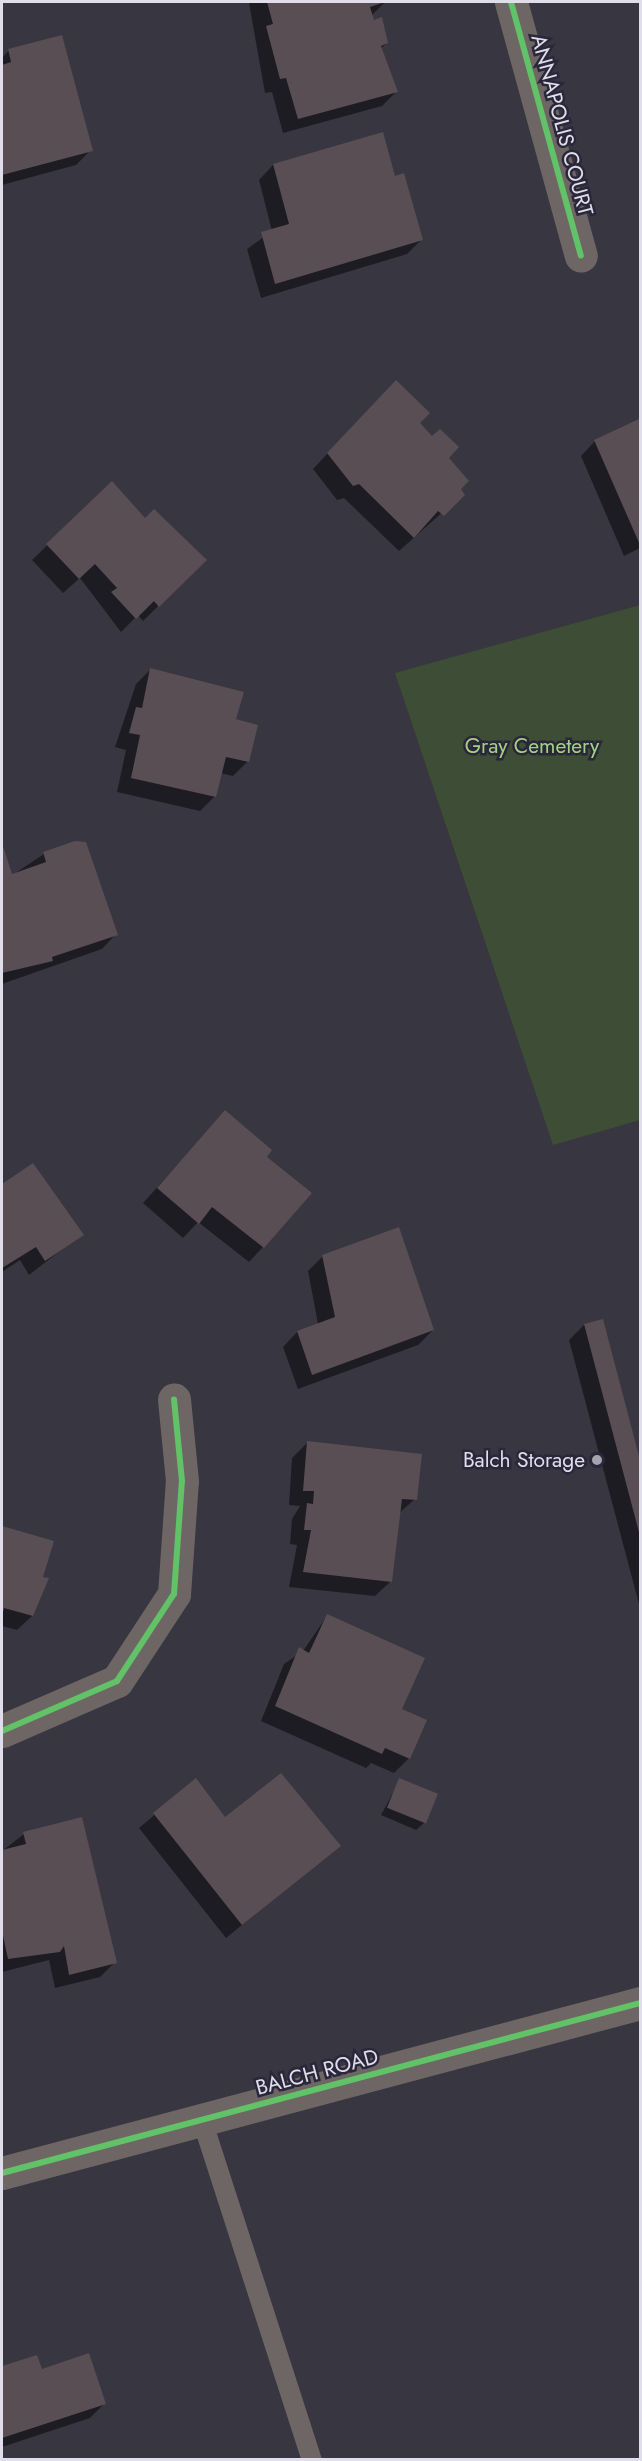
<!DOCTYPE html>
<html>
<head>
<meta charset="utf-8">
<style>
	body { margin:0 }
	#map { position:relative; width:642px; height:2461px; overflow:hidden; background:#383641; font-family:Jost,sans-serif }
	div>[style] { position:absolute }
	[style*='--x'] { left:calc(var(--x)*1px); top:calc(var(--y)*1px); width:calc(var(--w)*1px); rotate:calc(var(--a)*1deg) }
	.green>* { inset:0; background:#3e4d35 }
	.shadow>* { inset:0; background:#0007 }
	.building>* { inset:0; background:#594e53; transform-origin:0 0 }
	.service>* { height:20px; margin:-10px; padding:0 10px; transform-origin:10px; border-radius:10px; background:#6e6664 }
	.minor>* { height:33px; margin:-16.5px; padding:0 16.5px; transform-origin:16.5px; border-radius:16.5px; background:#6e6664 }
	.tertiary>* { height:33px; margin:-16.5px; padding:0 16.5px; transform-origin:16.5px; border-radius:16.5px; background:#6e6664 }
	.cycleway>* { height:6px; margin:-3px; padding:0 3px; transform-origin:3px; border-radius:3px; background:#61c268 }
	.dots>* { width:16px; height:16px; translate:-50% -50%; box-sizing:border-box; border:3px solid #2b273b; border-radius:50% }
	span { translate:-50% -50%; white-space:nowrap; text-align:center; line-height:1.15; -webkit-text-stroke:5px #2b273b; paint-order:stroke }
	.street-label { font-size:21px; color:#e0deeb }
	.park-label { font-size:21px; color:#a4d284 }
	.poi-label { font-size:21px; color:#e0deeb }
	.right { translate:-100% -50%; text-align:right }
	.frame { position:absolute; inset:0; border:3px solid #e0deeb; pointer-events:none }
</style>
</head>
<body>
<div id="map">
	<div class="green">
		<div style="clip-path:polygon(640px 605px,640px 1120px,553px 1145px,395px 673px)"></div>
	</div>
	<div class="shadow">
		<div style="clip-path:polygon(385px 2px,371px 16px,387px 43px,380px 49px,397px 91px,382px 106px,283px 133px,272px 92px,265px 93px,249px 3px)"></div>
		<div style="clip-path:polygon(9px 50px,91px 150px,76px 165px,2px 185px,2px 58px)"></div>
		<div style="clip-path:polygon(273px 165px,394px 177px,421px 240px,407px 254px,261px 298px,247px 249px,272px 231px,259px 180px)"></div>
		<div style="clip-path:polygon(381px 397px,432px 439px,463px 494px,399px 551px,344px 498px,337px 500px,313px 469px)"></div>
		<div style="clip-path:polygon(640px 422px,640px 548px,624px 556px,581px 456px,595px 441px)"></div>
		<div style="clip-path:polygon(111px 484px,145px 520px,205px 560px,143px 621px,138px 615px,121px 632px,80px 578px,63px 593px,32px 560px)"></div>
		<div style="clip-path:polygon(151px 669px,234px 720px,248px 761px,233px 776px,220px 773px,215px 796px,200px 811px,117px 792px,126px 750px,115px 747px,136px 684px)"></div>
		<div style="clip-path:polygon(2px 847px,11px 876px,44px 854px,116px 934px,102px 949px,2px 984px)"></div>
		<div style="clip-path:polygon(225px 1112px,265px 1157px,263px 1247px,249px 1262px,198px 1222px,183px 1238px,143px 1203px)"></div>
		<div style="clip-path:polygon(33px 1165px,82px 1234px,29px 1275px,20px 1260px,2px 1272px,2px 1185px)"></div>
		<div style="clip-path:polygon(323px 1256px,433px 1330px,418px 1345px,298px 1389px,283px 1347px,297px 1332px,318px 1324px,308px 1271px)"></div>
		<div style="clip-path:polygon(602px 1321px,640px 1466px,640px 1608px,569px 1340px,584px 1325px)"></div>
		<div style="clip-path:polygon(307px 1443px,415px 1499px,398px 1514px,390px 1582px,375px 1596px,289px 1587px,297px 1545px,290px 1544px,292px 1519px,300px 1506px,289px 1505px,292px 1458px)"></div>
		<div style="clip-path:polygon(2px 1528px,52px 1542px,32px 1616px,17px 1630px,2px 1626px)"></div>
		<div style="clip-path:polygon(327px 1616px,400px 1709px,409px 1758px,394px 1773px,371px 1763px,366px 1768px,261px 1721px,284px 1664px,303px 1651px)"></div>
		<div style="clip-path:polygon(196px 1780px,225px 1819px,339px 1846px,226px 1938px,139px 1828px)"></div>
		<div style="clip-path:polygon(400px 1780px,424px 1823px,416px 1830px,381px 1815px)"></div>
		<div style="clip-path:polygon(24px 1834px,115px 1962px,100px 1977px,55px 1988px,49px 1960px,2px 1972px,2px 1851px)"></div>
		<div style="clip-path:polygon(2px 2368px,41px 2371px,105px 2403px,90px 2418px,2px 2447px)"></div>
	</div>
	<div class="building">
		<div style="clip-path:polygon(267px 2px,385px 2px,370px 7px,374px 20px,382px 17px,388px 43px,381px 46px,398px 92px,298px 119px,286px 78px,280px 79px,266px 26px,273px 24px)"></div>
		<div style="clip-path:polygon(62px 35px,93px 151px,2px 175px,2px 65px,11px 62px,8px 49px)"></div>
		<div style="clip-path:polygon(383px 132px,395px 176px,404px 173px,423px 240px,275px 284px,261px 232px,289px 224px,273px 164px)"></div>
		<div style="clip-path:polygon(396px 380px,430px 413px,420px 423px,432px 436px,440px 429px,459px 447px,449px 458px,469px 481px,461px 489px,465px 495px,444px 516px,438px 511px,414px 538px,359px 484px,353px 486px,327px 453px)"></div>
		<div style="clip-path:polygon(639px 419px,640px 421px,640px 545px,594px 440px)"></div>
		<div style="clip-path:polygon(112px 481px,145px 518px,154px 509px,207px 560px,159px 607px,154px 601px,136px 619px,111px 592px,117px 588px,95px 564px,79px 579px,46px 544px)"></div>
		<div style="clip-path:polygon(150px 668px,244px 692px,236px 719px,258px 725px,249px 762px,226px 757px,216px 797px,131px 778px,140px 735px,129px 733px,136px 707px,142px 708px)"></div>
		<div style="clip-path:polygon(75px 841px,86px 842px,118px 935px,52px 957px,53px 961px,2px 973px,2px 843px,12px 874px,46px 862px,43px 852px)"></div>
		<div style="clip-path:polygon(225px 1110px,272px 1150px,267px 1157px,312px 1193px,264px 1248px,212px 1207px,199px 1224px,157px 1188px)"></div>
		<div style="clip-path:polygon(33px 1163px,84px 1235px,45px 1261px,36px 1247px,2px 1268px,2px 1184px)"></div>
		<div style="clip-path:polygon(399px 1227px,434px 1330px,312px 1375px,297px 1331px,335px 1317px,322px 1255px)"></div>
		<div style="clip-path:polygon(603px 1319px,640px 1460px,640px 1536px,584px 1324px)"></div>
		<div style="clip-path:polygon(307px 1441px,422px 1454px,417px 1500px,402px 1499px,392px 1582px,303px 1572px,311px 1530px,304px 1530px,307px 1503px,313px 1504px,314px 1491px,303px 1491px)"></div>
		<div style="clip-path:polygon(2px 1526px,54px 1541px,43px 1577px,49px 1578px,33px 1616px,4px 1608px,2px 1615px)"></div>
		<div style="clip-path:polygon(327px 1614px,425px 1658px,402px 1709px,427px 1720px,410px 1759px,385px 1748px,382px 1754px,275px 1706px,299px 1647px,309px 1653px)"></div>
		<div style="clip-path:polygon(281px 1773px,341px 1846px,242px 1925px,153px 1813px,196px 1778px,225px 1817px)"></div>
		<div style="left:399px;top:1778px;width:42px;height:32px;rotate:22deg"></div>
		<div style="clip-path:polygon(82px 1817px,117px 1963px,69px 1975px,64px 1946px,60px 1952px,8px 1959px,2px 1931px,2px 1850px,26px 1844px,23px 1832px)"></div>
		<div style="clip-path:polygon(89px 2353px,106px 2404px,2px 2438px,2px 2366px,37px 2355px,42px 2369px)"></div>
	</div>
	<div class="service">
		<div style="--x:202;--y:2120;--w:357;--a:72.1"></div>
	</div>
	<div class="minor">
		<div style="--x:511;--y:2;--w:263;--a:74.6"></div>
		<div style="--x:2;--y:1731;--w:125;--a:-23.5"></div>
		<div style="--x:117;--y:1681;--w:104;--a:-56.8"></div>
		<div style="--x:174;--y:1594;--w:113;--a:-86"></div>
		<div style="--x:182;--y:1481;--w:82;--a:-95.6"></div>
	</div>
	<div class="tertiary">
		<div style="--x:2;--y:2173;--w:660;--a:-14.92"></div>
	</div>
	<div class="cycleway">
		<div style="--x:511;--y:2;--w:263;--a:74.6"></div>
		<div style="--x:2;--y:1731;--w:125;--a:-23.5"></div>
		<div style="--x:117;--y:1681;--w:104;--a:-56.8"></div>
		<div style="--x:174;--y:1594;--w:113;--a:-86"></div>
		<div style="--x:182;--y:1481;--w:82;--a:-95.6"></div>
		<div style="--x:2;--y:2173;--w:660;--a:-14.92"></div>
	</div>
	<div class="dots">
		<div style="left:597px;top:1460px;background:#a5a3b0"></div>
	</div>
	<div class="street-label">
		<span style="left:562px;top:125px;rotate:75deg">ANNAPOLIS COURT</span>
		<span style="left:317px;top:2072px;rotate:-15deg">BALCH ROAD</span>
	</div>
	<div class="park-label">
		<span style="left:532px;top:746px">Gray Cemetery</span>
	</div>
	<div class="poi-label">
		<span class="right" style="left:585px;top:1460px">Balch Storage</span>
	</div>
	<div class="frame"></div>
</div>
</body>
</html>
